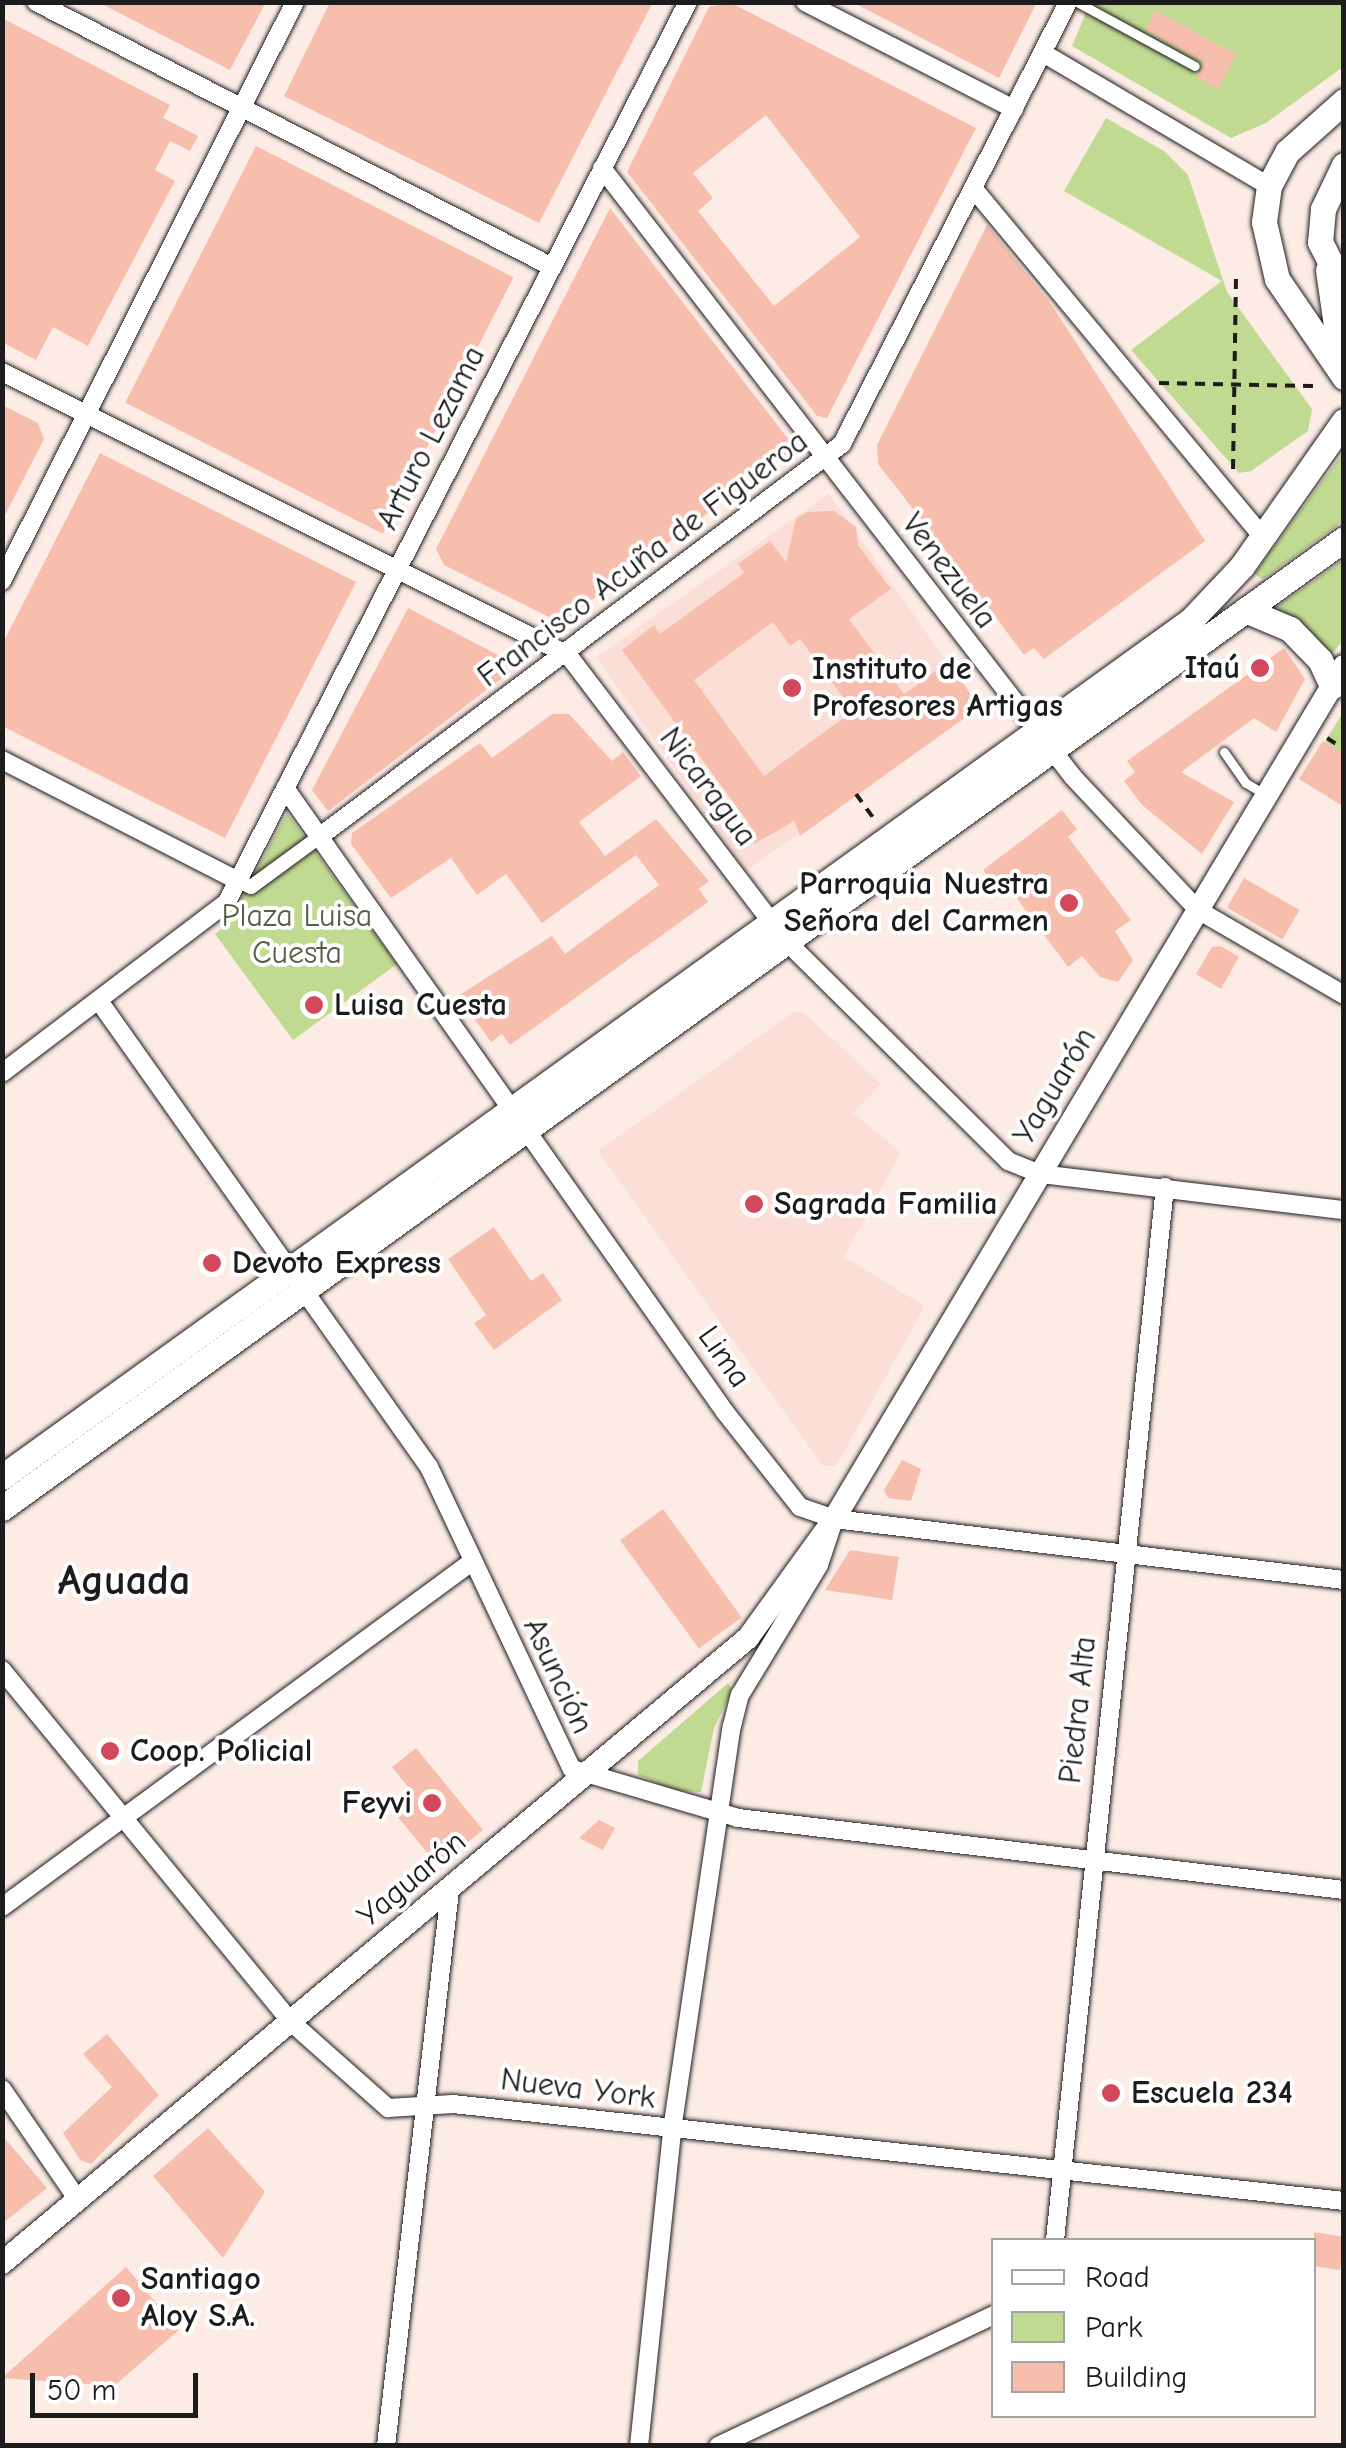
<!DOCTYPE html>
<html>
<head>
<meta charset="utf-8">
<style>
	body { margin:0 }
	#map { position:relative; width:1346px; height:2448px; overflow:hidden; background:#fdece6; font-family:"Comic Neue",sans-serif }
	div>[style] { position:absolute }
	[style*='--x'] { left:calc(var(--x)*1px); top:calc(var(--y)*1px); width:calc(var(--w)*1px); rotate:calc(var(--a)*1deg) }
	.built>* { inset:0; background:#fbded5; transform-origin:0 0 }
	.green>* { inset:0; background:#c1da91 }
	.building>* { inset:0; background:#f7bead; transform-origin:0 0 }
	.path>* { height:4px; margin-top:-2px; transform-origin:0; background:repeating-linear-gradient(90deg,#1c1c1c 0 10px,transparent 0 18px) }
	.roads { filter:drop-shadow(0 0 2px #1c1c1c) drop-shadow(0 0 2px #1c1c1c) }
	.service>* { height:9px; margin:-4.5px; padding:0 4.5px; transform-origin:4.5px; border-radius:4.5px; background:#fff }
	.pedestrian>* { height:14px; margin:-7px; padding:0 7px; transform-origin:7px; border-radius:7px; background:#fff }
	.minor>* { height:18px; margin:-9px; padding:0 9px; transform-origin:9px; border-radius:9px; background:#fff }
	.tertiary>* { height:22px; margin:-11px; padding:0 11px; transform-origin:11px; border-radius:11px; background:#fff }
	.secondary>* { height:25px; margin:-12.5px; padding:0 12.5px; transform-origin:12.5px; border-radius:12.5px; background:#fff }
	.dots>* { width:28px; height:28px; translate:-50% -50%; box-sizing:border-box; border:5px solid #fff; border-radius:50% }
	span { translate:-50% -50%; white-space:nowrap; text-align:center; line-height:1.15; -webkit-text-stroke:8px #fff; paint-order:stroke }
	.street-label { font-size:32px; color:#1c1c1c }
	.poi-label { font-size:32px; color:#1c1c1c; font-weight:700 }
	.right { translate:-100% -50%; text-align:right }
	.left { translate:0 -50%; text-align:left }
	.park-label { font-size:32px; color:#565e45 }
	.district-label { font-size:42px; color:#1c1c1c; font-weight:700 }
	.frame { position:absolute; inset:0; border:5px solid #1c1c1c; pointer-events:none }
	.legend { position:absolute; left:991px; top:2238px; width:325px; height:180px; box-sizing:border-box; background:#fff; border:2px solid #a4a4a4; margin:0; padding:12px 18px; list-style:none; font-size:30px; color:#1c1c1c }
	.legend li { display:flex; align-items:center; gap:20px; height:50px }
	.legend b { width:50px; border:2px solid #a4a4a4 }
	.scale { position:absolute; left:30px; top:2373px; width:168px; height:45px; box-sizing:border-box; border:5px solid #1c1c1c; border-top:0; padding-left:12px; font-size:30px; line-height:35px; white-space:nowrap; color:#1c1c1c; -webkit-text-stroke:8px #fff; paint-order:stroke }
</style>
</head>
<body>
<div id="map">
	<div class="built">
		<div style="left:829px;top:494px;width:261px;height:284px;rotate:55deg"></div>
		<div style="clip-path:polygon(794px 1012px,804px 1013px,882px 1084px,853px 1113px,901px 1152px,844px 1257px,925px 1306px,836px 1466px,823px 1466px,598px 1151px)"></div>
	</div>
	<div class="green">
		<div style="clip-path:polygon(1090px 3px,1343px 3px,1343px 67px,1266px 123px,1231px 138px,1072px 46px)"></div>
		<div style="clip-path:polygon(1106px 118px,1164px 151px,1188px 175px,1227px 292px,1312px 409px,1308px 431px,1251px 471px,1239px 473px,1131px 350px,1222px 281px,1064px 191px)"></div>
		<div style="clip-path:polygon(1343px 453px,1343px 521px,1263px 579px,1254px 574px)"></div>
		<div style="clip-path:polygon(1343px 560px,1343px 640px,1329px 658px,1274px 609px)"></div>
		<div style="clip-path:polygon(1343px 712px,1344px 754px,1343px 754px,1325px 742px)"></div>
		<div style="clip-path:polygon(287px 813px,397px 964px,293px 1040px,215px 934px,229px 922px)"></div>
		<div style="clip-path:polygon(728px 1683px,732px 1690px,714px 1728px,701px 1792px,676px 1791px,638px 1775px,638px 1761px)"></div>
	</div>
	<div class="building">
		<div style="clip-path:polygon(98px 2px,266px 2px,230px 70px)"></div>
		<div style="clip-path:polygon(330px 2px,653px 2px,539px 223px,284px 96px)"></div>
		<div style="clip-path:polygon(evenodd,729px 2px,976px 128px,827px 418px,817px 416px,627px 172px,709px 7px,729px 2px,766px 115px,860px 237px,774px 306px,698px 211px,713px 198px,693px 173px,766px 115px)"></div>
		<div style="clip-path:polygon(852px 2px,1037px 2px,999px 78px)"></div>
		<div style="clip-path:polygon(1155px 11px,1236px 54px,1218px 89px,1196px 77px,1204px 62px,1145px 30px)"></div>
		<div style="clip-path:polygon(2px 18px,170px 105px,163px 118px,198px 136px,190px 151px,170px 141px,155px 170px,175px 181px,88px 346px,53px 327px,36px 360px,2px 342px)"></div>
		<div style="left:256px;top:146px;width:289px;height:288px;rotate:27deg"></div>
		<div style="clip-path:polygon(610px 208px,792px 444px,791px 451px,561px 623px,444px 565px,436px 549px)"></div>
		<div style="clip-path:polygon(987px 225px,1051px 304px,1205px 541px,1044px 659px,1034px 648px,1024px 655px,988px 607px,972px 620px,935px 574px,952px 559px,878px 464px,877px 445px)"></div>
		<div style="clip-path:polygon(2px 405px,38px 423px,44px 439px,2px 521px)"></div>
		<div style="clip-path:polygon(100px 453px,356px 582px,225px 838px,2px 726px,2px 645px)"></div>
		<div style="clip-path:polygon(evenodd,834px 511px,856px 527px,858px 545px,891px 589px,849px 619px,904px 694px,948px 662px,980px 707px,800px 836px,794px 821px,754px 844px,750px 825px,622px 650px,654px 625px,660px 634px,744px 573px,738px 564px,770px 541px,786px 562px,796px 519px,807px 512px,834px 511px,773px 622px,790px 646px,800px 639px,853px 711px,764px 776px,694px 680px,773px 622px)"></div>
		<div style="clip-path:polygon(408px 608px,498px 655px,510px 672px,328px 811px,312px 790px)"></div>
		<div style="clip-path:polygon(1284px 648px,1305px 679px,1276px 732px,1254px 718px,1181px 772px,1234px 802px,1202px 854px,1142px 805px,1124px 781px,1135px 772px,1127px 761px)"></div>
		<div style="clip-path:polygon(552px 714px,569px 714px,612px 761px,623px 752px,641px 776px,579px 822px,605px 856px,656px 819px,709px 881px,699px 889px,708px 902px,510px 1045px,502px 1034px,491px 1042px,458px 996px,552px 936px,565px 954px,659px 885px,636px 855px,542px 923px,506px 874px,477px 895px,451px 858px,391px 898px,351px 844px,352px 833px,480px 743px,492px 758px)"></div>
		<div style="clip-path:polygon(1323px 741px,1344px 754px,1344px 807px,1299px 779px)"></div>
		<div style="clip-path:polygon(1062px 810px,1077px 829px,1068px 837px,1131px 920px,1115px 931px,1133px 960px,1118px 982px,1100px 977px,1082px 956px,1068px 967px,1004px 881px,996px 886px,983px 870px)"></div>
		<div style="left:1244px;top:878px;width:64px;height:34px;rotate:30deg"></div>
		<div style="clip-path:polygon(1221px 946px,1239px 957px,1221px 989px,1196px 974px,1212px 947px)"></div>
		<div style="clip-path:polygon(494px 1227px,531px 1281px,543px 1273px,562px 1300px,494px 1350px,474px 1323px,486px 1315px,448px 1259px)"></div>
		<div style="clip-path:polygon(902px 1460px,921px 1469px,911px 1501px,888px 1498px,884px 1490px)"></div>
		<div style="left:663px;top:1509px;width:134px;height:53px;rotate:54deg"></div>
		<div style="clip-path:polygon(850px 1550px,899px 1557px,892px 1600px,825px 1590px)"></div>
		<div style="clip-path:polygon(416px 1748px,483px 1830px,438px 1866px,393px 1811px,414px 1794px,392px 1767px)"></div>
		<div style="clip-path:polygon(599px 1820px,615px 1828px,603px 1850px,579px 1838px)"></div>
		<div style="clip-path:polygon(107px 2034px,159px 2095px,91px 2164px,80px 2160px,63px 2133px,112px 2087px,83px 2054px)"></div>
		<div style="clip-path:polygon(208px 2128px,265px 2192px,223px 2258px,153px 2176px)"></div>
		<div style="clip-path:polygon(2px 2135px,47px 2188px,2px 2224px)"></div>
		<div style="clip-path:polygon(1314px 2232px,1344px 2237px,1340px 2270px,1314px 2266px)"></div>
		<div style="clip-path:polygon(126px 2267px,179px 2330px,114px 2386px,2px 2378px)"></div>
	</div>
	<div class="path">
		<div style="--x:1159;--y:383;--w:154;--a:1.1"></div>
		<div style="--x:1233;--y:469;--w:191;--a:-89.1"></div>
		<div style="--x:1327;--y:738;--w:20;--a:33"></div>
		<div style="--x:856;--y:794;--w:31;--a:54"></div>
	</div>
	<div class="roads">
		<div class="service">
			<div style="--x:1077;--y:2;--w:134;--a:28.5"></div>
			<div style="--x:1224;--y:752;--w:38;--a:55"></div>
			<div style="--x:1246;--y:783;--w:23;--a:31"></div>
		</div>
		<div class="pedestrian">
			<div style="--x:238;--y:881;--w:14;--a:25"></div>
			<div style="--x:251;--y:887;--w:84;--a:-36.3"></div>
		</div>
		<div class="minor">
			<div style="--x:36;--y:2;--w:580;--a:27.18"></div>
			<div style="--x:805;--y:2;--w:235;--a:27.1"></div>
			<div style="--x:1043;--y:53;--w:262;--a:30.5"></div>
			<div style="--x:602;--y:168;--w:770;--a:52.28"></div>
			<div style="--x:1073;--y:777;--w:183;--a:46.8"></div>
			<div style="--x:1198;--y:910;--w:169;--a:30.2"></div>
			<div style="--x:973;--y:188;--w:454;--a:50.3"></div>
			<div style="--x:2;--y:372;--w:633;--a:26.57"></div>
			<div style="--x:568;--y:655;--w:360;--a:52.7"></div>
			<div style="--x:786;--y:941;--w:313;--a:44.7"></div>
			<div style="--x:1008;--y:1161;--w:35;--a:22"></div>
			<div style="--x:1040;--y:1174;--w:306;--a:6.8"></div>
			<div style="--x:2;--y:581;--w:649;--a:-63.16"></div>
			<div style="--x:2;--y:760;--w:265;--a:27.1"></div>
			<div style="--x:285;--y:788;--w:764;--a:54.81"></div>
			<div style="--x:725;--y:1412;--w:121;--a:51.7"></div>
			<div style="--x:800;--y:1507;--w:36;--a:19"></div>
			<div style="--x:834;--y:1519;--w:514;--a:6.82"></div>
			<div style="--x:319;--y:837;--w:654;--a:-36.92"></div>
			<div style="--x:842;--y:444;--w:496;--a:-62.9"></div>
			<div style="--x:99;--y:1001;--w:571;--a:54.7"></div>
			<div style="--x:429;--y:1467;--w:334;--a:64.7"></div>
			<div style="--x:572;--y:1769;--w:173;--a:16.4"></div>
			<div style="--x:738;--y:1818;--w:610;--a:6.78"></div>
			<div style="--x:2;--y:1073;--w:283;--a:-37.2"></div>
			<div style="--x:227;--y:902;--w:1011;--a:-62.88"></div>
			<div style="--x:2;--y:1670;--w:455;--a:50.6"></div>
			<div style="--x:291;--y:2022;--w:130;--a:41.6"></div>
			<div style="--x:388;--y:2108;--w:65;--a:-3.5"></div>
			<div style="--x:453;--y:2104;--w:896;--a:6.21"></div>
			<div style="--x:2;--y:1907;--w:584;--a:-36.3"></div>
			<div style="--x:2;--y:2089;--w:135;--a:55.6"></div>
			<div style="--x:1055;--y:2240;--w:1059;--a:-84.04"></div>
			<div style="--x:386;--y:2446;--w:560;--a:-83.43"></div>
			<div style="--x:639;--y:2446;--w:318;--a:-84"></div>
			<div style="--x:672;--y:2130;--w:408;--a:-81.6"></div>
			<div style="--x:732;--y:1726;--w:32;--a:-76"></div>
			<div style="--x:740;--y:1695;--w:152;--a:-58.7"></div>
			<div style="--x:819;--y:1565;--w:44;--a:-71.6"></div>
			<div style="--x:718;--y:2446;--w:306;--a:-25.4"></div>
		</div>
		<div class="tertiary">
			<div style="--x:2;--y:2263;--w:973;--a:-39.96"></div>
			<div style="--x:748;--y:1638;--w:147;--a:-54.1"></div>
			<div style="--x:834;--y:1519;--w:994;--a:-59.13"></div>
		</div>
		<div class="secondary">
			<div style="--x:1344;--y:101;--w:76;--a:138.2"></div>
			<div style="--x:1287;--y:152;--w:38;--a:118"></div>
			<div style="--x:1269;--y:186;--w:36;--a:98"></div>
			<div style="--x:1264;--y:222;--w:58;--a:77.2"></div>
			<div style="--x:1277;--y:279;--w:119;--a:55.6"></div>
			<div style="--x:1344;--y:165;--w:49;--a:115.5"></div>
			<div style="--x:1323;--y:209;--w:33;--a:95"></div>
			<div style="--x:1320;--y:242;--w:53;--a:62.9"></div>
			<div style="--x:1328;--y:270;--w:105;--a:81.8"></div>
			<div style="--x:1245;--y:610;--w:49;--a:22.9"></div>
			<div style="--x:1290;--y:629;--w:43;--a:45.9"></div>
			<div style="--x:1320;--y:660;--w:29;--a:65"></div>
			<div style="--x:2;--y:1477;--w:1466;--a:-35.78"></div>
			<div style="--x:1191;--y:620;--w:74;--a:-46.6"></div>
			<div style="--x:1242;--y:566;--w:177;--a:-54.9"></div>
			<div style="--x:2;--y:1508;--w:1655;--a:-35.83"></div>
		</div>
	</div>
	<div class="dots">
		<div style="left:1260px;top:668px;background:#d1495b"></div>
		<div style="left:792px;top:688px;background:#d1495b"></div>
		<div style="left:1069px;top:903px;background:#d1495b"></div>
		<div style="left:314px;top:1005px;background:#d1495b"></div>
		<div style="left:754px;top:1204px;background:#d1495b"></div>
		<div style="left:212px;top:1263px;background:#d1495b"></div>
		<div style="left:110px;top:1751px;background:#d1495b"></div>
		<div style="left:432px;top:1803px;background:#d1495b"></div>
		<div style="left:1111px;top:2093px;background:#d1495b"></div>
		<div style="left:121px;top:2298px;background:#d1495b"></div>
	</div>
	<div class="street-label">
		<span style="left:431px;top:438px;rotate:-63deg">Arturo Lezama</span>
		<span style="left:643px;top:559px;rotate:-37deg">Francisco Acuña de Figueroa</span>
		<span style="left:949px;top:571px;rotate:53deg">Venezuela</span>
		<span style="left:708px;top:787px;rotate:53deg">Nicaragua</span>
		<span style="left:1055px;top:1086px;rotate:-59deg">Yaguarón</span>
		<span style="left:724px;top:1357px;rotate:55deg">Lima</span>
		<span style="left:558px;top:1676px;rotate:65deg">Asunción</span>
		<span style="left:1078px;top:1710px;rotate:-84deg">Piedra Alta</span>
		<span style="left:412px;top:1879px;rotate:-40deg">Yaguarón</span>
		<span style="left:578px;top:2089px;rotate:7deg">Nueva York</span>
	</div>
	<div class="poi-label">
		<span class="right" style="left:1240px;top:668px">Itaú</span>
		<span class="left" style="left:812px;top:688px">Instituto de<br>Profesores Artigas</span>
		<span class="right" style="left:1049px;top:903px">Parroquia Nuestra<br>Señora del Carmen</span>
		<span class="left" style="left:334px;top:1005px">Luisa Cuesta</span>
		<span class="left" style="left:774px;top:1204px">Sagrada Familia</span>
		<span class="left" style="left:232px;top:1263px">Devoto Express</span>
		<span class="left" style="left:130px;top:1751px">Coop. Policial</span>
		<span class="right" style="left:412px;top:1803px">Feyvi</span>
		<span class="left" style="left:1131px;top:2093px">Escuela 234</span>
		<span class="left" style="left:141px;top:2298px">Santiago<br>Aloy S.A.</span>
	</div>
	<div class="park-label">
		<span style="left:297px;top:935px">Plaza Luisa<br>Cuesta</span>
	</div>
	<div class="district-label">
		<span style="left:124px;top:1581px">Aguada</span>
	</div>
	<div class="frame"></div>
	<ul class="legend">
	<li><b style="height:12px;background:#fff"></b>Road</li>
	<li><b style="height:28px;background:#c1da91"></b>Park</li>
	<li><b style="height:28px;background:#f7bead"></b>Building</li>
	</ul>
	<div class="scale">50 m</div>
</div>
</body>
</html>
